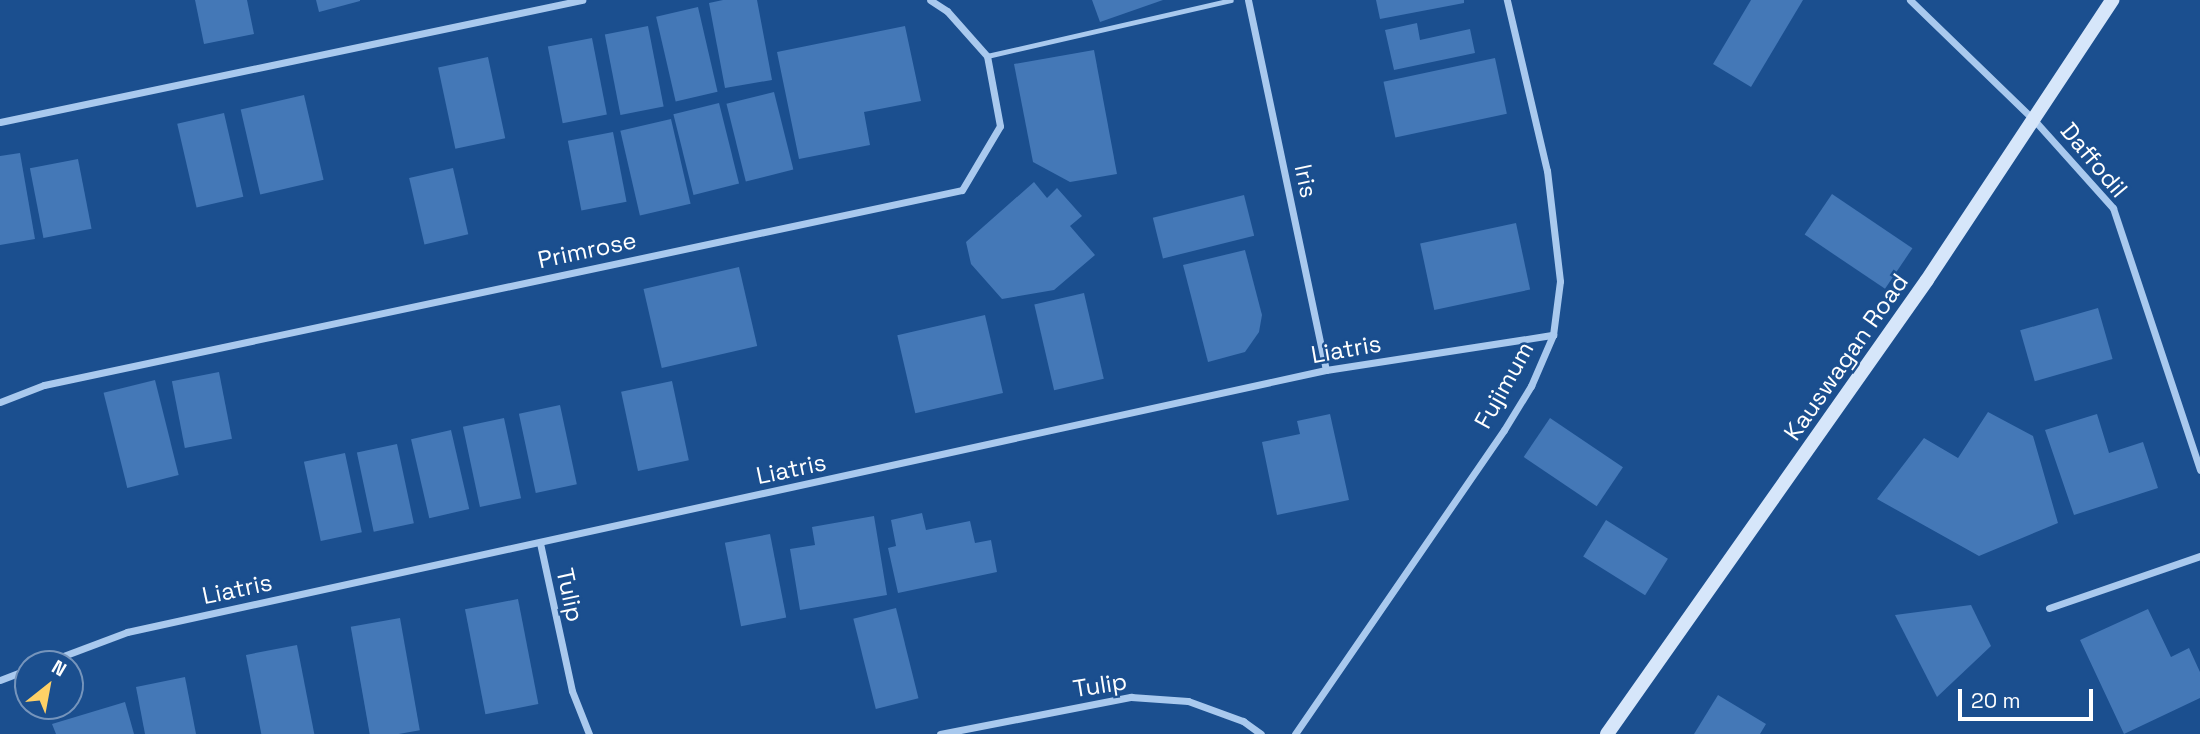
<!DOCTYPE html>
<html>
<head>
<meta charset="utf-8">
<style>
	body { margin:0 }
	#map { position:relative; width:2200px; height:734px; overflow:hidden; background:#1b4f8f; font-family:"Space Grotesk",sans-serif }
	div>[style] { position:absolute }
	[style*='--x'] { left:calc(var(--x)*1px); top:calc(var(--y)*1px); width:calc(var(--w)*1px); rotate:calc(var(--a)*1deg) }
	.building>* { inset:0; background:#4478b7; transform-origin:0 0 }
	.lane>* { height:5px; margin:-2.5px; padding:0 2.5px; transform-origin:2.5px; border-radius:2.5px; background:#a9c9ee }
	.street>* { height:7px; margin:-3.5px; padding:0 3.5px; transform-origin:3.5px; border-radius:3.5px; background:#a9c9ee }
	.secondary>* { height:14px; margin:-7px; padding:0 7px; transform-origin:7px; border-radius:7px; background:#d6e6fa }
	span { translate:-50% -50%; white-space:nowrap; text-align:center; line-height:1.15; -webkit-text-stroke:5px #1b4f8f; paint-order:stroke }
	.street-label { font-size:24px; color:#fff }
	.north { position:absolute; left:14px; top:650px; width:70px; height:70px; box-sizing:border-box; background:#1b4f8f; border:2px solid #7695bc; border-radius:50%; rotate:31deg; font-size:19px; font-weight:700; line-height:28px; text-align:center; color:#fff }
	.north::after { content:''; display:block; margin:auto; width:24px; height:32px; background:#ffd166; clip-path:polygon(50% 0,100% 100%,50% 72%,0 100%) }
	.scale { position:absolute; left:1958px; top:689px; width:135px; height:32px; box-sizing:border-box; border:4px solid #fff; border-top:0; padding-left:9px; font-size:21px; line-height:24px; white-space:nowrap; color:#fff; -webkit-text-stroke:5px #1b4f8f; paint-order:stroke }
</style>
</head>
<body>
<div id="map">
	<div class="building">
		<div style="clip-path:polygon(195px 0,247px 0,254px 34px,204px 44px)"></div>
		<div style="clip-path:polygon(316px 0,360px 0,360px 1px,319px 12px)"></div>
		<div style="clip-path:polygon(723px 0,757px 0,772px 80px,725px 88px,709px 3px)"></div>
		<div style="clip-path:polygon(1092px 0,1163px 0,1100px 22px)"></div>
		<div style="clip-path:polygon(1376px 0,1464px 0,1464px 3px,1380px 19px)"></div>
		<div style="clip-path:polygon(1751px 0,1803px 0,1751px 87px,1713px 64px)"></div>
		<div style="left:698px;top:7px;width:87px;height:43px;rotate:77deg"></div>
		<div style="clip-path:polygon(1417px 23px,1420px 40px,1470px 29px,1475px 53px,1394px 70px,1385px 30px)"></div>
		<div style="left:648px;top:26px;width:82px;height:44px;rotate:79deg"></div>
		<div style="clip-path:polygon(905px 26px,921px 101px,864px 112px,870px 145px,799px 159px,777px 52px)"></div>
		<div style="left:592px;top:38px;width:78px;height:45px;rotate:79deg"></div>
		<div style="clip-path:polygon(1094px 50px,1117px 174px,1070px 182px,1033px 162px,1014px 64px)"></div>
		<div style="left:488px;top:57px;width:83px;height:51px;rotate:78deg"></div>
		<div style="left:1495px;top:58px;width:57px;height:114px;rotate:78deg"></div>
		<div style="left:774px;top:92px;width:80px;height:49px;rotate:76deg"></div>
		<div style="left:304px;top:95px;width:87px;height:65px;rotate:77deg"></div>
		<div style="left:719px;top:103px;width:83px;height:47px;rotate:76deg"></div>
		<div style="left:224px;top:113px;width:86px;height:48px;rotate:77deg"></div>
		<div style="left:671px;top:119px;width:87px;height:52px;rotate:77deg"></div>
		<div style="left:613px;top:132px;width:71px;height:46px;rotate:79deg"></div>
		<div style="clip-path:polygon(20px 153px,35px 239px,0 245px,0 156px)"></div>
		<div style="left:78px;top:159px;width:71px;height:49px;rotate:79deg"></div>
		<div style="left:453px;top:168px;width:68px;height:45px;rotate:77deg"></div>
		<div style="clip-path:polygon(1034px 182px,1047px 198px,1057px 188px,1082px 216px,1070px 226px,1095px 255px,1054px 290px,1002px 299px,971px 264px,966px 242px)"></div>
		<div style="left:1832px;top:194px;width:97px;height:49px;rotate:34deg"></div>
		<div style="left:1244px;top:195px;width:42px;height:94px;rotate:76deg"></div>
		<div style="left:1516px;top:223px;width:68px;height:98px;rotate:78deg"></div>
		<div style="clip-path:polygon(1245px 250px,1262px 315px,1259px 332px,1245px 352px,1208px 362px,1183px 265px)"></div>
		<div style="left:739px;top:267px;width:81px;height:98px;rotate:77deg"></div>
		<div style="left:1084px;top:293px;width:88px;height:51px;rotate:77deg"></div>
		<div style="left:2098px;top:308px;width:53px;height:81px;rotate:74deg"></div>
		<div style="left:985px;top:315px;width:80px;height:90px;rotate:77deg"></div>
		<div style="left:219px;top:372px;width:68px;height:48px;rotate:79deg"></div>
		<div style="left:155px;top:380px;width:98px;height:53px;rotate:76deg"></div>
		<div style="left:672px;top:381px;width:81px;height:52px;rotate:78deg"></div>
		<div style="left:560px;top:405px;width:81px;height:42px;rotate:78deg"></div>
		<div style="clip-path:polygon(1988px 412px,2033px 436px,2058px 523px,1979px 556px,1877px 499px,1924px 438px,1958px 458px)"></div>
		<div style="clip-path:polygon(1330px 414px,1349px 500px,1277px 515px,1262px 442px,1300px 434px,1297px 421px)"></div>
		<div style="clip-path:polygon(2097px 414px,2109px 453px,2143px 442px,2158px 488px,2074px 515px,2045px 430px)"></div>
		<div style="left:504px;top:418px;width:82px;height:42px;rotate:78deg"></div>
		<div style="left:1550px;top:418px;width:88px;height:47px;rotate:34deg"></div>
		<div style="left:451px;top:430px;width:81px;height:41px;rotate:77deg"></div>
		<div style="left:397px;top:444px;width:81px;height:41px;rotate:78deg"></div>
		<div style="left:345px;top:453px;width:81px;height:42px;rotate:78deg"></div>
		<div style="clip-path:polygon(922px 513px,926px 530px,970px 521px,975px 543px,991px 540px,997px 572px,898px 593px,888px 548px,896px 546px,891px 520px)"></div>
		<div style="clip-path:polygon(874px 516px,887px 595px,800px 610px,790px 549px,815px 545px,812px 527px)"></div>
		<div style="left:1606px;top:520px;width:73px;height:43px;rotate:32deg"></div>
		<div style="left:770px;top:534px;width:85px;height:46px;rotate:79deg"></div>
		<div style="left:518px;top:599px;width:107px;height:54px;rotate:79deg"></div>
		<div style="clip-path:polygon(1971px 605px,1991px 646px,1937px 697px,1895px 615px)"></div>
		<div style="left:896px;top:608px;width:93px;height:44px;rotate:76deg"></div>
		<div style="clip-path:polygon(2148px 609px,2171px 657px,2189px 648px,2200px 672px,2200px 698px,2124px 734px,2080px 640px)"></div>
		<div style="left:400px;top:618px;width:114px;height:50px;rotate:80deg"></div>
		<div style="left:297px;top:645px;width:91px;height:52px;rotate:79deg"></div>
		<div style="clip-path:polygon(185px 677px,196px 734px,145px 734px,136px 687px)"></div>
		<div style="clip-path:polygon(1718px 695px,1766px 724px,1760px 734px,1694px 734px)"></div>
		<div style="clip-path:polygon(125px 702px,134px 734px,56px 734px,52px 724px)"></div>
	</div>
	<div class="lane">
		<div style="--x:987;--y:56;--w:250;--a:-12.9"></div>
	</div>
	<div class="street">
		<div style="--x:1248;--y:0;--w:378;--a:78.1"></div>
		<div style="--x:1910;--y:0;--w:174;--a:44.1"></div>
		<div style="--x:2035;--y:121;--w:117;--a:48.1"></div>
		<div style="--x:2113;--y:208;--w:276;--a:71.6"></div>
		<div style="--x:0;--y:122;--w:595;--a:-11.84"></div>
		<div style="--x:0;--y:402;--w:47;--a:-21.1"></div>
		<div style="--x:44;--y:385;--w:938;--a:-11.99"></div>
		<div style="--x:962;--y:190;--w:74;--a:-59.3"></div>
		<div style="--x:1000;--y:126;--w:71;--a:-100.5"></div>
		<div style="--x:987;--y:56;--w:60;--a:-131.6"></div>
		<div style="--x:947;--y:11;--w:20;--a:-147"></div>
		<div style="--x:540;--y:543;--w:151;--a:77.8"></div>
		<div style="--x:572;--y:691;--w:46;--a:68.4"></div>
		<div style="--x:2049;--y:608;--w:160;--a:-19"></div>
		<div style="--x:42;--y:664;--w:91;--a:-20.6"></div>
		<div style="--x:127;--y:632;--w:1227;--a:-12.33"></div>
		<div style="--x:1326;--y:370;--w:230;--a:-8.8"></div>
		<div style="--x:0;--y:680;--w:30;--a:-21"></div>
		<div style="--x:940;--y:734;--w:195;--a:-11"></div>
		<div style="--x:1131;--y:697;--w:57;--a:4"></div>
		<div style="--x:1188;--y:701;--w:59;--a:20"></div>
		<div style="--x:1243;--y:721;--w:22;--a:36"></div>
		<div style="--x:1295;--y:734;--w:369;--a:-55.5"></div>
		<div style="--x:1504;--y:430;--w:52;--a:-58.5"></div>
		<div style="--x:1531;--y:386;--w:56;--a:-66.7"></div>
		<div style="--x:1553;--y:335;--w:54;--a:-82.6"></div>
		<div style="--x:1560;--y:281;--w:111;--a:-96.7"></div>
		<div style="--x:1547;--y:171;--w:176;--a:-103.2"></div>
	</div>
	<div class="secondary">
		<div style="--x:1607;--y:734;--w:555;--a:-54.82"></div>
		<div style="--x:1927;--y:280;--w:336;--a:-56.5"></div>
	</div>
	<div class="street-label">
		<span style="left:2094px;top:160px;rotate:50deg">Daffodil</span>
		<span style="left:1306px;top:181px;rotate:78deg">Iris</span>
		<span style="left:587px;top:250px;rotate:-12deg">Primrose</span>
		<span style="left:1346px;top:349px;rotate:-10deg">Liatris</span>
		<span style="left:1846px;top:357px;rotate:-55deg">Kauswagan Road</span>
		<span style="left:1504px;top:385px;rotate:-61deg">Fujimum</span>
		<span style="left:791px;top:469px;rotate:-12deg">Liatris</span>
		<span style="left:237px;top:589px;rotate:-12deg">Liatris</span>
		<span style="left:570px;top:595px;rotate:78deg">Tulip</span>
		<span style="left:1100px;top:685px;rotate:-9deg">Tulip</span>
	</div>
	<div class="north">N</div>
	<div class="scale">20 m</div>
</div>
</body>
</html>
